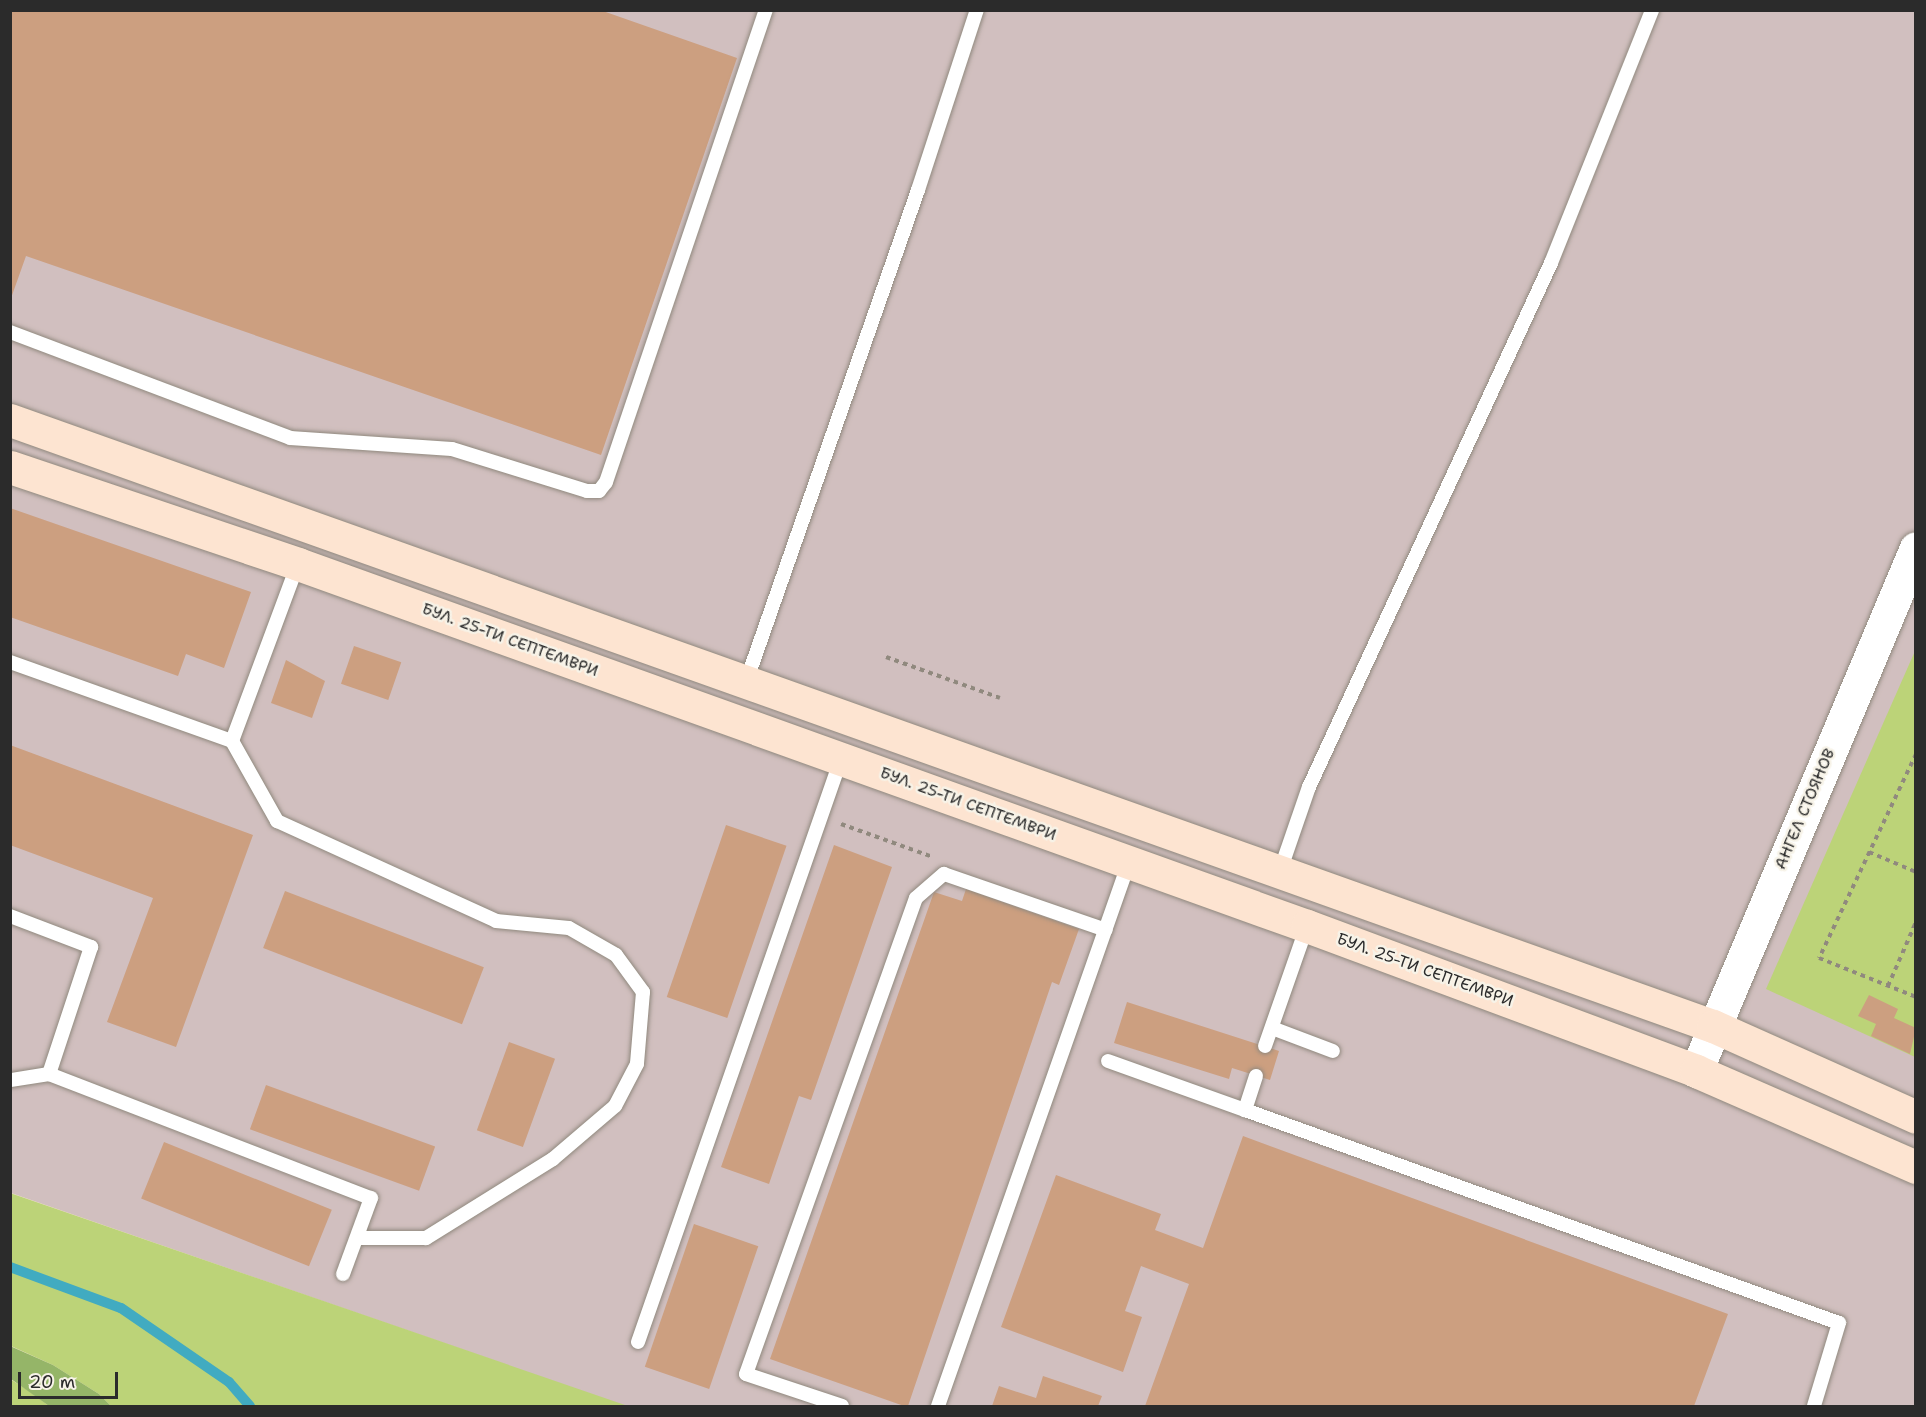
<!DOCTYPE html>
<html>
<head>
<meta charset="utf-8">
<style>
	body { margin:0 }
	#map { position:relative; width:1926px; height:1417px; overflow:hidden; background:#f6e7d2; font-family:"Shantell Sans",sans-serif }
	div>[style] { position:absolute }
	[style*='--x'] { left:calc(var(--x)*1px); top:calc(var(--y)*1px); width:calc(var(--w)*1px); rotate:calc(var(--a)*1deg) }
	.industrial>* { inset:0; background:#d1bfbf }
	.green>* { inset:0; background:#bcd378 }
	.forest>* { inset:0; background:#95b568 }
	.stream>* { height:10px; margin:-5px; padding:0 5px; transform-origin:5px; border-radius:5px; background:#41abc1 }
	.building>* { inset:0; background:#cc9f80; transform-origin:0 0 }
	.path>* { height:4px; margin-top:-2px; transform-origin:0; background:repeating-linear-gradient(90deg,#90897e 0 4.5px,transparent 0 9px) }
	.roads { filter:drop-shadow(0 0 2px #90897e) drop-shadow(0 0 2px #90897e) }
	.service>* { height:14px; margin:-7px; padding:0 7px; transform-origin:7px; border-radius:7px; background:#fff }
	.tertiary>* { height:33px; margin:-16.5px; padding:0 16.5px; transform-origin:16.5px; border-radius:16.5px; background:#fff }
	.secondary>* { height:33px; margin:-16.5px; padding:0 16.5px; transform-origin:16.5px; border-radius:16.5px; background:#fde4d1 }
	span { translate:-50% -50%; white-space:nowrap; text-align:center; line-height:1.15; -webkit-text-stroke:5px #f7f3e8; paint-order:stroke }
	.street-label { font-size:16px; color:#2b2b2b }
	.frame { position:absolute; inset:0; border:12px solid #2b2b2b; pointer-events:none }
	.scale { position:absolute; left:18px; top:1372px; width:100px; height:27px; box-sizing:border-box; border:3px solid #2b2b2b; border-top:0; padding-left:8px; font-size:18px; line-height:21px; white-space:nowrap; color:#2b2b2b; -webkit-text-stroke:4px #f7f3e8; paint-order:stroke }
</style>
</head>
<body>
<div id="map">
	<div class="industrial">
		<div style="clip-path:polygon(11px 11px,1915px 11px,1915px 1406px,625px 1406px,11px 1193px)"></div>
	</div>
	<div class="green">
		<div style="clip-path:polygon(1915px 651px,1915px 1057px,1766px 989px)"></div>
		<div style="clip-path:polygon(10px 1193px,625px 1405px,625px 1406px,111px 1406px,99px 1394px,53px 1365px,11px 1346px)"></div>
		<div style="clip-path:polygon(10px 1379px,29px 1391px,49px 1406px,11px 1406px)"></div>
	</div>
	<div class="forest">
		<div style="clip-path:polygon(10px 1346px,53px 1365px,99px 1394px,111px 1406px,49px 1406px,11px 1379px)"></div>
	</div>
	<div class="stream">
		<div style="--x:10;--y:1267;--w:118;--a:20.3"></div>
		<div style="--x:121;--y:1308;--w:131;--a:34.4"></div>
		<div style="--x:229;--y:1382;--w:32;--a:49"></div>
	</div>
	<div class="building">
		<div style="clip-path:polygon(10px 10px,600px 10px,737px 58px,601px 455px,26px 256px,10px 301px)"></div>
		<div style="clip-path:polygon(10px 508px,251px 592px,224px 668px,186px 654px,178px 676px,10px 617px)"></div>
		<div style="left:354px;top:646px;width:50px;height:40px;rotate:19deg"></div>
		<div style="clip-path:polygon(286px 660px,325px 681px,312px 718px,271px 703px)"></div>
		<div style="clip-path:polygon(10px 745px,253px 835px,176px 1047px,107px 1022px,153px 898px,10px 845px)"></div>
		<div style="left:726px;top:825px;width:64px;height:182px;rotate:19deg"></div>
		<div style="clip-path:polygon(834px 845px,892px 867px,811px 1100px,799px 1096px,769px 1184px,721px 1167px)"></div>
		<div style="clip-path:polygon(966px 889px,1079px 929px,1059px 985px,1052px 982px,908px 1406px,904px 1406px,770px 1359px,934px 892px,962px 901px)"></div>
		<div style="left:285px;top:891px;width:213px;height:61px;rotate:21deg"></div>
		<div style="clip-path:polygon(1869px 995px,1898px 1009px,1894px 1018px,1916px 1028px,1910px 1054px,1871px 1036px,1876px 1024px,1858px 1016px)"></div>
		<div style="clip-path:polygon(1127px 1002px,1279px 1051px,1270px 1080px,1232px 1068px,1229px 1079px,1114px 1043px)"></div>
		<div style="left:509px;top:1042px;width:49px;height:94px;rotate:20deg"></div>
		<div style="left:266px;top:1085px;width:180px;height:47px;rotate:20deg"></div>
		<div style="clip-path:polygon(1243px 1136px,1728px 1314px,1694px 1406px,1145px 1406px,1189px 1284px,1141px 1266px,1125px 1311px,1142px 1317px,1123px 1372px,1001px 1327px,1056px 1175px,1161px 1214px,1155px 1230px,1203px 1248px)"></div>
		<div style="left:164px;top:1142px;width:181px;height:61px;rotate:22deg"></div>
		<div style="left:694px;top:1224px;width:68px;height:151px;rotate:19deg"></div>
		<div style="clip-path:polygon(1043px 1376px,1102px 1396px,1098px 1406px,992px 1406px,999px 1386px,1036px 1398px)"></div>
	</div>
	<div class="path">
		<div style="--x:886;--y:657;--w:121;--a:19.8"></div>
		<div style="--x:1916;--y:754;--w:226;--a:115.4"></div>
		<div style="--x:1819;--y:958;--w:105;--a:21.9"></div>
		<div style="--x:841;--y:824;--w:95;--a:19.8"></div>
		<div style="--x:1869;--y:852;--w:51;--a:23.1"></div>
		<div style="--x:1888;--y:986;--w:70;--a:-66.4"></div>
	</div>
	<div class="roads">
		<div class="service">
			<div style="--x:10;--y:332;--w:299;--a:20.7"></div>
			<div style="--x:290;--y:438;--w:162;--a:3.9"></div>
			<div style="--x:452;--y:449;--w:141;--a:17.3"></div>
			<div style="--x:587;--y:491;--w:12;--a:0"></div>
			<div style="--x:599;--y:491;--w:11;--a:-52"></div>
			<div style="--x:606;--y:482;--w:498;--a:-71.3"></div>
			<div style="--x:10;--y:662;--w:236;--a:19.6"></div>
			<div style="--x:232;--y:741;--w:189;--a:-69.6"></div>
			<div style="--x:746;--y:682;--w:521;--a:-70.73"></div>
			<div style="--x:918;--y:190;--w:189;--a:-71.9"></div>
			<div style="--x:232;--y:741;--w:92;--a:60.6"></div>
			<div style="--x:277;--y:821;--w:241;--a:24.5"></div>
			<div style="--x:496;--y:921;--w:73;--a:5.5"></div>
			<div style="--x:569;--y:928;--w:54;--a:29.9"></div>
			<div style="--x:616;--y:955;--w:46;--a:53.9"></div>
			<div style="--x:643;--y:992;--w:72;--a:94.8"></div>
			<div style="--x:637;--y:1064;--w:47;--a:117.6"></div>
			<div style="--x:615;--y:1106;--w:82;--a:139.5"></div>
			<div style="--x:553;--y:1159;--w:150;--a:148.1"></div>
			<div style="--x:426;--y:1238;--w:68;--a:180"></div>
			<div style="--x:1280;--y:871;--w:89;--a:-71"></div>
			<div style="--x:1309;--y:787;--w:577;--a:-65.21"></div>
			<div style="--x:1551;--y:263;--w:272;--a:-68.2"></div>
			<div style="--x:10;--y:916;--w:87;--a:20.9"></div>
			<div style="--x:91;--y:947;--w:134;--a:108.3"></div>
			<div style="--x:49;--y:1074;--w:39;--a:171"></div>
			<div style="--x:1272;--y:1028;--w:65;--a:20.7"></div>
			<div style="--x:1265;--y:1046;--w:127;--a:-70.7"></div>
			<div style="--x:1108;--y:1061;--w:145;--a:19.7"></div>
			<div style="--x:49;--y:1074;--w:345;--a:21.1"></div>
			<div style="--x:371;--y:1198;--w:81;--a:110.2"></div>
			<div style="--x:1256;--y:1076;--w:36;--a:108"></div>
			<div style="--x:1245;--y:1110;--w:631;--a:19.73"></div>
			<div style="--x:1839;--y:1323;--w:87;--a:106.8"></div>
			<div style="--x:638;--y:1342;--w:617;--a:-70.8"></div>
			<div style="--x:842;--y:1406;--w:101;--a:-161.6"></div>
			<div style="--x:746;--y:1374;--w:505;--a:-70.35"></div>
			<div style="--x:916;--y:898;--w:37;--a:-41"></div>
			<div style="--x:944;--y:874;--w:171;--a:19.1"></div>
			<div style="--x:938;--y:1406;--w:577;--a:-70.65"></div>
		</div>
		<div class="tertiary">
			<div style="--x:1696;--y:1071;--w:567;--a:-67.19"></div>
		</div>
		<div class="secondary">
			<div style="--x:10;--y:420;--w:1808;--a:19.59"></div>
			<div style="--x:1713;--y:1026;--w:222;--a:24.1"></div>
			<div style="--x:10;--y:467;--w:304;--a:18.6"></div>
			<div style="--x:298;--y:564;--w:1072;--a:19.74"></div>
			<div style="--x:1307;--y:926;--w:415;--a:20.4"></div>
			<div style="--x:1696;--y:1071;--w:240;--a:23.6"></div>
		</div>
	</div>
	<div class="street-label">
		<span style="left:510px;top:640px;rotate:20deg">БУЛ. 25-ТИ СЕПТЕМВРИ</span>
		<span style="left:968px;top:804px;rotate:20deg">БУЛ. 25-ТИ СЕПТЕМВРИ</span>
		<span style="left:1805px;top:809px;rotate:-67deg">АНГЕЛ СТОЯНОВ</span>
		<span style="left:1425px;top:970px;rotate:20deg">БУЛ. 25-ТИ СЕПТЕМВРИ</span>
	</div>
	<div class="frame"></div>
	<div class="scale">20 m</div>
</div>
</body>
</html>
